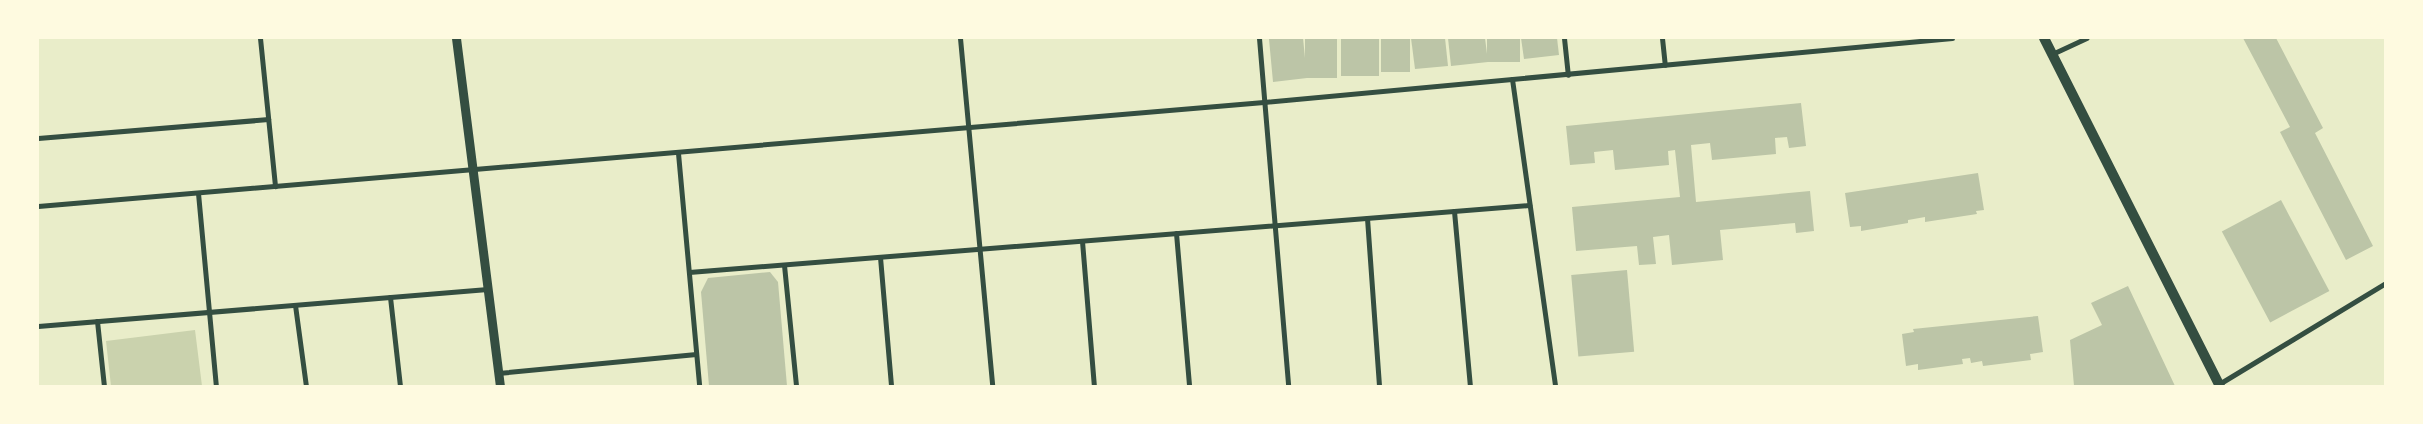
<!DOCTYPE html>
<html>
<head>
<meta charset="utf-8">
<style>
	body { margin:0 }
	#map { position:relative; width:2423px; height:424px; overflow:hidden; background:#e9edc9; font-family:Lato,sans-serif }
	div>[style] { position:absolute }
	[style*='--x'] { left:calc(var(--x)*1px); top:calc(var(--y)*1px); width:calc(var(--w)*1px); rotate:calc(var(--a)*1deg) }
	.green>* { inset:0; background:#cad2ad }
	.building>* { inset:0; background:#bcc5a7; transform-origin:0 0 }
	.minor>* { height:5px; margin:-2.5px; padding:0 2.5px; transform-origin:2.5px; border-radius:2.5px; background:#344e41 }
	.tertiary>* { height:9px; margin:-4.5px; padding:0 4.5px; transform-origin:4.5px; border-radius:4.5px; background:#344e41 }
	.secondary>* { height:10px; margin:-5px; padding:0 5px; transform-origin:5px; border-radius:5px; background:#344e41 }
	span { translate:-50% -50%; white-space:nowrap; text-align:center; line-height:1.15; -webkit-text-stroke:5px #fefae0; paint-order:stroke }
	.frame { position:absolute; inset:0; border:39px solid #fefae0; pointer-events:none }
</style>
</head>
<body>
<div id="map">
	<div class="green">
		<div style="clip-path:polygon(195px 330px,202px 386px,111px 386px,106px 341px)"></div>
	</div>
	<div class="building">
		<div style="clip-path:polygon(1284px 38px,1303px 38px,1307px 78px,1273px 82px,1269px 39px)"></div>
		<div style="left:1305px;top:38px;width:32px;height:40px"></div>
		<div style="left:1341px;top:38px;width:38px;height:38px"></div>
		<div style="left:1381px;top:38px;width:29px;height:34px"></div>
		<div style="clip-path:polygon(1411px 38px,1445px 38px,1448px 66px,1415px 69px)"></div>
		<div style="clip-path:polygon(1448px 38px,1485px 38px,1488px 62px,1451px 66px)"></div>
		<div style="left:1487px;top:38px;width:33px;height:24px"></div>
		<div style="clip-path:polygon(1521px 38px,1557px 38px,1559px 55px,1524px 59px)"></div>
		<div style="clip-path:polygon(2243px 38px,2276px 38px,2323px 128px,2315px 133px,2373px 246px,2346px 260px,2280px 132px,2290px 127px)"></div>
		<div style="clip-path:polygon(1801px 103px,1806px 146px,1789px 148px,1787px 137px,1775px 138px,1776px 154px,1712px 160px,1710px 143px,1691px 145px,1696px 202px,1810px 191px,1814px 231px,1796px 233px,1795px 223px,1720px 230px,1723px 260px,1672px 265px,1669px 235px,1653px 237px,1656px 264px,1639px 265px,1637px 246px,1576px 251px,1572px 207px,1680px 197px,1675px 150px,1668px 151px,1669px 165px,1615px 170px,1613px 150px,1594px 152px,1595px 163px,1570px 165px,1566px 126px)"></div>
		<div style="clip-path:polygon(1978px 173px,1984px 210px,1976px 211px,1977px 214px,1925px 222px,1925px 217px,1908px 220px,1908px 223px,1861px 231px,1861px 226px,1850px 227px,1845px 193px)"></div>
		<div style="left:2281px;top:200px;width:103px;height:67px;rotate:62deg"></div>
		<div style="left:1627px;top:270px;width:82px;height:56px;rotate:85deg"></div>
		<div style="clip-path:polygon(770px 272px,778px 282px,787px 386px,709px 386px,701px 292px,708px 278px)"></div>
		<div style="clip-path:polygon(2128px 286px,2175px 386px,2074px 386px,2070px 340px,2102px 325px,2091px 303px)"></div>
		<div style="clip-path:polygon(2038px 316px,2043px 352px,2030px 354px,2031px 360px,1983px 366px,1982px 361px,1971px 363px,1970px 358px,1962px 359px,1963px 364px,1918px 370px,1918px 364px,1906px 366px,1902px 334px,1914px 332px,1913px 329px)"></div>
	</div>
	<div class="minor">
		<div style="--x:260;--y:38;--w:149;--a:84.2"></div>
		<div style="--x:960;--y:38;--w:349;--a:84.7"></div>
		<div style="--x:1259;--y:38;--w:349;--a:85.2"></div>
		<div style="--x:1564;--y:38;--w:37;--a:84"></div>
		<div style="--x:1662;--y:38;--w:27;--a:84"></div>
		<div style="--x:2052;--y:54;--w:38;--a:-25"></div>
		<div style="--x:1512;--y:79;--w:310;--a:82"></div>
		<div style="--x:38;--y:138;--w:231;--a:-4.7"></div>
		<div style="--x:678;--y:153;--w:234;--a:84.8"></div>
		<div style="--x:198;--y:193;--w:194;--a:84.7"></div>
		<div style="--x:38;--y:206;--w:1230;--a:-4.85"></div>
		<div style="--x:1264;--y:102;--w:691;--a:-5.31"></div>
		<div style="--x:1454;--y:211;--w:176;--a:84.8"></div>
		<div style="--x:1367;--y:218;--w:168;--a:85.9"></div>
		<div style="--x:1176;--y:233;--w:154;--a:85.1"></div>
		<div style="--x:1082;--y:241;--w:145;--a:85.3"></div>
		<div style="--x:880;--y:257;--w:129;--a:85.1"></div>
		<div style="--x:784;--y:265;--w:122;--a:84.3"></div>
		<div style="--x:689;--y:272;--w:843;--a:-4.56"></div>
		<div style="--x:390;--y:297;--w:90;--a:83.6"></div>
		<div style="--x:295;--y:305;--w:82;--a:82.3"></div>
		<div style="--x:97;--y:321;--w:65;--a:83.9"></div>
		<div style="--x:38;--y:326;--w:451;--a:-4.7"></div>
		<div style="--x:498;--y:373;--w:199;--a:-5.5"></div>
		<div style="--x:2219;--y:384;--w:195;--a:-31.2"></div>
	</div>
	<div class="tertiary">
		<div style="--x:456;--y:38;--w:351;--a:82.8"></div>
	</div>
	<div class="secondary">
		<div style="--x:2044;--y:38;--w:390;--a:63.2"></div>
	</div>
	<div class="frame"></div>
</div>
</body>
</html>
